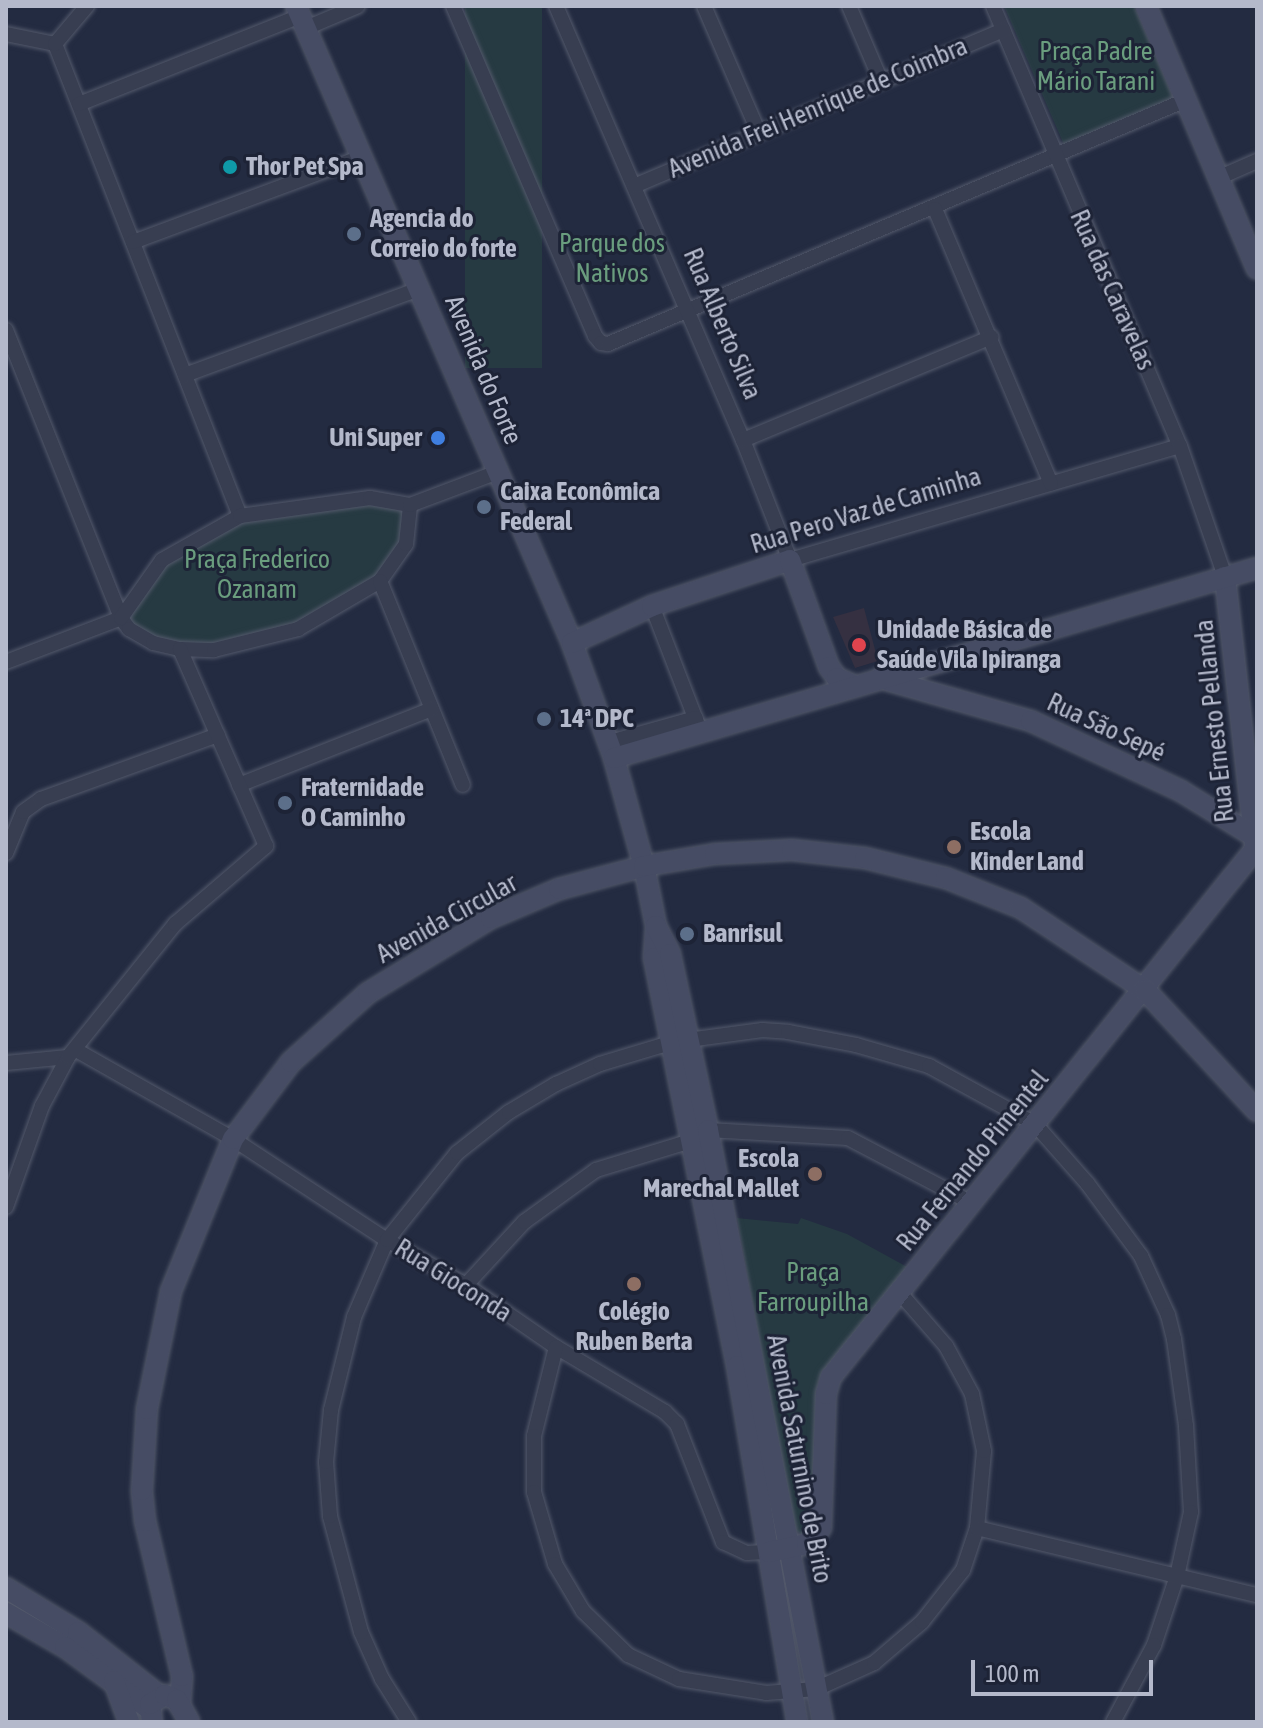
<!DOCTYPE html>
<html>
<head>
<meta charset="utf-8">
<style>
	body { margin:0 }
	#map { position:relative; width:1263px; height:1728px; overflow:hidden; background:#232b41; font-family:"Asap Condensed",sans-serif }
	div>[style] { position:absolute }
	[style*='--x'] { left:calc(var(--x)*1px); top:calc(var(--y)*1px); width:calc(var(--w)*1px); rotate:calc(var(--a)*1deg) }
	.medical>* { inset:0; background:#353041 }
	.green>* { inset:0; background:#263a42; transform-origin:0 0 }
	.roads { filter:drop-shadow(0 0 2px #53596b) drop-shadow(0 0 2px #53596b) }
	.street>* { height:14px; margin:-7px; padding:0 7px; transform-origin:7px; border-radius:7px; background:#383e51 }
	.secondary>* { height:20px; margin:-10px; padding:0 10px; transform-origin:10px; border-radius:10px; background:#464c64 }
	.dots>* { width:22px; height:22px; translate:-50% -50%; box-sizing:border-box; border:4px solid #1d2336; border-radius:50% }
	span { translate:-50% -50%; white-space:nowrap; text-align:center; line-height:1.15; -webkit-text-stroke:6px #1d2336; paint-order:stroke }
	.park-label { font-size:26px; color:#6a9d7e }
	.street-label { font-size:26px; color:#b4b9cb }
	.poi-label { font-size:26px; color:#b4b9cb; font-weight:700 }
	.left { translate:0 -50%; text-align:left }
	.right { translate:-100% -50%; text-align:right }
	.frame { position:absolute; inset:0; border:8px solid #b4b9cb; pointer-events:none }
	.scale { position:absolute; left:971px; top:1660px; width:182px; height:36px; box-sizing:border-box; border:4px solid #b4b9cb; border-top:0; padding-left:10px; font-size:24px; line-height:28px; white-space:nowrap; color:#b4b9cb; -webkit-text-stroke:6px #1d2336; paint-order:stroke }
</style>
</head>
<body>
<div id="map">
	<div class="medical">
		<div style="clip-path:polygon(864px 608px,878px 661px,855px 668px,833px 617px)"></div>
	</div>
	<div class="green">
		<div style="left:465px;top:6px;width:77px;height:362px"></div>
		<div style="clip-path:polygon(1004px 6px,1134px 6px,1174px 100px,1065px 147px)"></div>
		<div style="clip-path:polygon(369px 502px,405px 509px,403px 543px,377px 576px,294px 625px,211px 646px,150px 638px,125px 617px,162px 558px,240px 520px)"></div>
		<div style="clip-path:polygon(737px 1218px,798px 1224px,801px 1218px,847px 1234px,909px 1268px,818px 1382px,815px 1526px,805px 1536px,794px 1530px)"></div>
	</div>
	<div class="roads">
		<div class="street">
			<div style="--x:453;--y:6;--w:359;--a:66.7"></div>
			<div style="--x:595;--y:336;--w:9;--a:49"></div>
			<div style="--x:601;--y:343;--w:7;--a:8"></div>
			<div style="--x:608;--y:344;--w:627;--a:-22.89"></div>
			<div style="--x:556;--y:6;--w:473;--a:66.7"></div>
			<div style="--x:743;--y:440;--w:129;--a:68.6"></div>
			<div style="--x:790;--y:560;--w:406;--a:-16.3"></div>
			<div style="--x:704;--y:6;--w:138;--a:66.6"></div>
			<div style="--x:849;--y:6;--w:82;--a:66.9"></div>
			<div style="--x:993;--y:6;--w:478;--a:67"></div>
			<div style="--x:1180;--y:446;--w:139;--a:71"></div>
			<div style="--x:306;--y:28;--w:56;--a:-22.9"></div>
			<div style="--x:6;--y:34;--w:50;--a:11.5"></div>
			<div style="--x:55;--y:44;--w:507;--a:68.6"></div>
			<div style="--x:55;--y:44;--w:50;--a:-49.9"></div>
			<div style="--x:79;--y:104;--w:238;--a:-21.7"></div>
			<div style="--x:1218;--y:178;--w:43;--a:-23.6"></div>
			<div style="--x:634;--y:186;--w:401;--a:-22.9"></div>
			<div style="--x:935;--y:209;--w:298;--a:67.1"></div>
			<div style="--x:133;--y:242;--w:243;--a:-20.4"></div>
			<div style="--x:6;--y:330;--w:310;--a:68.2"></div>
			<div style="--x:121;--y:618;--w:14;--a:54"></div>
			<div style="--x:129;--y:629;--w:28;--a:30"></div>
			<div style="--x:153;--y:643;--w:28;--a:13"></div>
			<div style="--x:180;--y:649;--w:34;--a:2"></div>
			<div style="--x:214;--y:650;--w:87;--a:-14"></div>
			<div style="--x:298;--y:629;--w:95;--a:-30.3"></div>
			<div style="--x:380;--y:581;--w:45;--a:-54.9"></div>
			<div style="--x:406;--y:544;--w:39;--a:-84"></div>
			<div style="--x:185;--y:375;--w:249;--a:-20.2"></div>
			<div style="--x:743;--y:440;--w:269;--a:-22.5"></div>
			<div style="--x:380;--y:581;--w:220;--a:67.9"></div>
			<div style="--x:652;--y:606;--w:136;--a:68.9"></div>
			<div style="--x:6;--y:662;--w:123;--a:-20.9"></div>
			<div style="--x:121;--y:618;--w:71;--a:-54.7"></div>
			<div style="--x:162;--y:560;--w:90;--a:-29.4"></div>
			<div style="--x:240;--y:516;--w:131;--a:-7.9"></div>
			<div style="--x:370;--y:498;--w:41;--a:9.9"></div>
			<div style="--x:410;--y:505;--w:94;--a:-20.6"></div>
			<div style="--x:610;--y:742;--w:89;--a:-15.6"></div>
			<div style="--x:239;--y:785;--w:207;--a:-21.5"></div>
			<div style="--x:6;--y:853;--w:44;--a:-67.5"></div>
			<div style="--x:23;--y:812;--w:22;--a:-36"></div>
			<div style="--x:41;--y:799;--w:188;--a:-19.9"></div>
			<div style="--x:688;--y:1040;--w:75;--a:-7.7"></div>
			<div style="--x:762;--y:1030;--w:26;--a:4"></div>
			<div style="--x:788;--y:1032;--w:69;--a:10.8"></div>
			<div style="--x:856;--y:1045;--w:76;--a:16"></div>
			<div style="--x:929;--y:1066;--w:121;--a:28.7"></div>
			<div style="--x:1035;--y:1124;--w:79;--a:48.6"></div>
			<div style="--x:1087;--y:1183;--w:91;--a:53.5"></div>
			<div style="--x:1141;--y:1256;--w:65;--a:65.4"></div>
			<div style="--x:1168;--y:1315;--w:25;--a:76"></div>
			<div style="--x:1174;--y:1339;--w:88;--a:82.1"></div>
			<div style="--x:1186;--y:1426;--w:86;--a:86.7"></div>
			<div style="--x:1191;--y:1512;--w:66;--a:102.3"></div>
			<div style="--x:1177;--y:1576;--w:73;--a:108.4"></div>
			<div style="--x:1154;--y:1645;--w:87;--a:118"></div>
			<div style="--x:76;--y:1050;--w:180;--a:29.5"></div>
			<div style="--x:233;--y:1139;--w:184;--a:33.3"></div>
			<div style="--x:387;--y:1240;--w:91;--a:29.7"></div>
			<div style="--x:466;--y:1285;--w:109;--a:34.6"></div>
			<div style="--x:556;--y:1347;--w:127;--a:30.8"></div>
			<div style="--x:665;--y:1412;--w:17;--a:45"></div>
			<div style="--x:677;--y:1424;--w:127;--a:68.7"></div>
			<div style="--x:723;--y:1542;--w:26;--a:25"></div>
			<div style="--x:747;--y:1553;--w:22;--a:-3"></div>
			<div style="--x:6;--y:1063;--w:62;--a:-5.5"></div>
			<div style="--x:708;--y:1130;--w:140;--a:3.3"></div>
			<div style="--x:848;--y:1138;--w:140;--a:27.7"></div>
			<div style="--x:6;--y:1207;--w:107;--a:-70.4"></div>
			<div style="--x:42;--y:1106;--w:55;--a:-62"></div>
			<div style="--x:68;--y:1057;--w:171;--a:-51.2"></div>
			<div style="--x:175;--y:924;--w:120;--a:-40.6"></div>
			<div style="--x:266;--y:846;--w:215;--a:-113.6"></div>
			<div style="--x:466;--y:1285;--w:86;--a:-47.4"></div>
			<div style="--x:524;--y:1222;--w:89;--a:-35.8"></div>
			<div style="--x:596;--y:1170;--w:99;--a:-17"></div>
			<div style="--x:556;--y:1347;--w:92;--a:103.9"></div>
			<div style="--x:534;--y:1436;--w:56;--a:90"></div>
			<div style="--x:534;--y:1492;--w:75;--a:73.7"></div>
			<div style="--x:555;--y:1564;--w:55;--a:59.2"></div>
			<div style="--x:583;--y:1611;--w:63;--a:44.4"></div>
			<div style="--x:628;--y:1655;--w:56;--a:25.2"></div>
			<div style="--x:679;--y:1679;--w:88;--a:9.1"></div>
			<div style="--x:766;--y:1693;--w:50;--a:-4.6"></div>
			<div style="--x:816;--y:1689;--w:64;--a:-24.1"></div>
			<div style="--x:874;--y:1663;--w:63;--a:-40.5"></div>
			<div style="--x:922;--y:1622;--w:66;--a:-51.7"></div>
			<div style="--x:963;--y:1570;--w:44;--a:-71.6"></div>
			<div style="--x:977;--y:1528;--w:77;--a:-84.8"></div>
			<div style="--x:984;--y:1451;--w:58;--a:-101.9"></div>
			<div style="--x:972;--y:1394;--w:55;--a:-118.4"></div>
			<div style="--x:946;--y:1346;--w:70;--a:-131"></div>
			<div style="--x:977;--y:1528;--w:288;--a:13.5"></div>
			<div style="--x:409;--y:1722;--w:51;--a:-122.1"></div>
			<div style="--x:382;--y:1679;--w:51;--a:-114.1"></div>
			<div style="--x:361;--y:1632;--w:120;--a:-105"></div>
			<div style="--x:330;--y:1516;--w:54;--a:-94.2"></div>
			<div style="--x:326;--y:1462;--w:52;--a:-84.5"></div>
			<div style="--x:331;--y:1410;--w:96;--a:-76.1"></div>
			<div style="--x:354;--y:1317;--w:84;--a:-66.8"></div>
			<div style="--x:387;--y:1240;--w:112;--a:-51.2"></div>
			<div style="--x:457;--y:1153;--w:66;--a:-38.3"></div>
			<div style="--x:509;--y:1112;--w:55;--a:-30.8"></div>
			<div style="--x:556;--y:1084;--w:48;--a:-24.4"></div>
			<div style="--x:600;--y:1064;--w:73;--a:-16.7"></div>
		</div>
		<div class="secondary">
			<div style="--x:296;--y:6;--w:694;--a:66.57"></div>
			<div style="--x:572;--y:643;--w:122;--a:69.9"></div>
			<div style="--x:614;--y:758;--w:112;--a:74.5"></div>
			<div style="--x:644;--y:866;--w:61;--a:78.7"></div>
			<div style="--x:656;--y:926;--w:32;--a:94"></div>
			<div style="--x:654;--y:958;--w:416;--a:78.5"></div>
			<div style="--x:737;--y:1366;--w:361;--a:80.4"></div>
			<div style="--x:1146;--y:6;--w:285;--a:67.1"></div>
			<div style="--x:1225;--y:577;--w:268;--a:83.6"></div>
			<div style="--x:572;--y:643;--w:88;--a:-24.8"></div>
			<div style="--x:652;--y:606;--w:145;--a:-18.4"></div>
			<div style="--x:790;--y:560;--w:114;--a:70"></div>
			<div style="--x:829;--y:667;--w:14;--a:54"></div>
			<div style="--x:837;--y:678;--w:20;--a:24"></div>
			<div style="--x:880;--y:678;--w:157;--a:15.9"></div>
			<div style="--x:1031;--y:721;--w:166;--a:25"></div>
			<div style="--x:1181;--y:791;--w:86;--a:31.7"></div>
			<div style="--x:614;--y:758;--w:670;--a:-16.46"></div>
			<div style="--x:656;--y:926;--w:31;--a:63"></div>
			<div style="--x:670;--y:954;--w:180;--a:77.8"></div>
			<div style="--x:708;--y:1130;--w:603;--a:79.01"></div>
			<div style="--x:769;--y:1552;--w:39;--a:-12"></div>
			<div style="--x:807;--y:1544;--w:21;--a:-49"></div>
			<div style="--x:821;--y:1528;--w:134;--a:-87.9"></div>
			<div style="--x:826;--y:1394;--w:18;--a:-74"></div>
			<div style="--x:831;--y:1377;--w:679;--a:-51.22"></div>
			<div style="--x:6;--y:1588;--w:84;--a:31.4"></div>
			<div style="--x:78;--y:1632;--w:104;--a:38"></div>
			<div style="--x:6;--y:1613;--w:68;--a:30"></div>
			<div style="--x:65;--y:1647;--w:103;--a:36.3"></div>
			<div style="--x:114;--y:1681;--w:44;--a:69.9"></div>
			<div style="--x:180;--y:1706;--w:30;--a:-86"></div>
			<div style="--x:182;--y:1676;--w:159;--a:-103.4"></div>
			<div style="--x:145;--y:1521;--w:31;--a:-96"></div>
			<div style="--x:142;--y:1490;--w:81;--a:-86.5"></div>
			<div style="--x:147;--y:1409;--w:120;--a:-78.5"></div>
			<div style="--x:171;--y:1291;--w:164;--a:-67.8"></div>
			<div style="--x:233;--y:1139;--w:96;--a:-53"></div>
			<div style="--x:291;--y:1062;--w:103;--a:-41.9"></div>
			<div style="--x:368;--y:993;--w:144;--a:-31.4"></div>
			<div style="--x:491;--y:918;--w:74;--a:-23.1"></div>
			<div style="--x:559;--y:889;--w:88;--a:-15.1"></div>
			<div style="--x:644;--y:866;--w:72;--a:-9.6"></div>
			<div style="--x:715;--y:854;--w:77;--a:-3"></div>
			<div style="--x:792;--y:850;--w:73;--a:6.3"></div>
			<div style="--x:865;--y:858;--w:83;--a:13.9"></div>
			<div style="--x:946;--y:878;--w:81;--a:21.8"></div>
			<div style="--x:1021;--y:908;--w:149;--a:33.5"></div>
			<div style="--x:1145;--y:990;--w:165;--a:47.2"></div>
			<div style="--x:152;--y:1722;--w:18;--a:-96"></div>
			<div style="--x:150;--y:1704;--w:17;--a:-31"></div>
			<div style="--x:165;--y:1695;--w:13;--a:23"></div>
			<div style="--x:177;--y:1700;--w:25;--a:61"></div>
		</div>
	</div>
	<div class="dots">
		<div style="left:230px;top:167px;background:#0f9aa8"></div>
		<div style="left:354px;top:234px;background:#5c6f8a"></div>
		<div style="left:438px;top:438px;background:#3f7fe0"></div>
		<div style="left:484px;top:507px;background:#5c6f8a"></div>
		<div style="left:859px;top:645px;background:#e0444e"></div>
		<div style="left:544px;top:719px;background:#5c6f8a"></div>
		<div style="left:285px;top:803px;background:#5c6f8a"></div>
		<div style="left:954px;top:847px;background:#8d6e63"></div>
		<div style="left:687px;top:934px;background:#5c6f8a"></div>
		<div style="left:815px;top:1174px;background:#8d6e63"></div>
		<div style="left:634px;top:1284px;background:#8d6e63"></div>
	</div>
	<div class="park-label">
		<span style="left:1096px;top:67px">Praça Padre<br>Mário Tarani</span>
		<span style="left:612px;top:259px">Parque dos<br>Nativos</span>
		<span style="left:257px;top:575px">Praça Frederico<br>Ozanam</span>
		<span style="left:813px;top:1288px">Praça<br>Farroupilha</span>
	</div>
	<div class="street-label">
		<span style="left:818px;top:108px;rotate:-23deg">Avenida Frei Henrique de Coimbra</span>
		<span style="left:1112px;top:290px;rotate:66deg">Rua das Caravelas</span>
		<span style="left:722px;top:324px;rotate:67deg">Rua Alberto Silva</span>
		<span style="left:483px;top:370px;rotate:67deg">Avenida do Forte</span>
		<span style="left:866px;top:511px;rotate:-17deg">Rua Pero Vaz de Caminha</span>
		<span style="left:1215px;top:721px;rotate:-96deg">Rua Ernesto Pellanda</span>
		<span style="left:1106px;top:728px;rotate:25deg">Rua São Sepé</span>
		<span style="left:447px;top:919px;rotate:-29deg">Avenida Circular</span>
		<span style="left:973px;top:1161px;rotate:-51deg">Rua Fernando Pimentel</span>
		<span style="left:453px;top:1281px;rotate:32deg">Rua Gioconda</span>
		<span style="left:799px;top:1459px;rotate:79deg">Avenida Saturnino de Brito</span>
	</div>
	<div class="poi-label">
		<span class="left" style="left:246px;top:167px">Thor Pet Spa</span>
		<span class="left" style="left:370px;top:234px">Agencia do<br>Correio do forte</span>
		<span class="right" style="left:422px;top:438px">Uni Super</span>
		<span class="left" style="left:500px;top:507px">Caixa Econômica<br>Federal</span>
		<span class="left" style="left:877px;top:645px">Unidade Básica de<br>Saúde Vila Ipiranga</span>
		<span class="left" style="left:560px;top:719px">14ª DPC</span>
		<span class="left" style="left:301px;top:803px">Fraternidade<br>O Caminho</span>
		<span class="left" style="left:970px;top:847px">Escola<br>Kinder Land</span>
		<span class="left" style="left:703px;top:934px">Banrisul</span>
		<span class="right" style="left:799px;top:1174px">Escola<br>Marechal Mallet</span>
		<span style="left:634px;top:1327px">Colégio<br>Ruben Berta</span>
	</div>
	<div class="frame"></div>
	<div class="scale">100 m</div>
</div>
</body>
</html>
